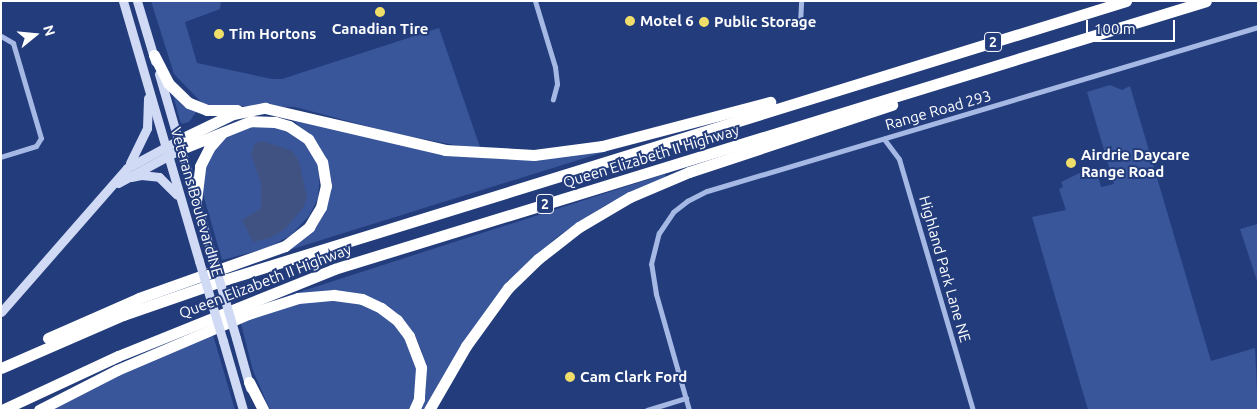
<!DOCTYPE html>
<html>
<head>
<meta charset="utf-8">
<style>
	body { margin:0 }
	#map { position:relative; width:1259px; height:411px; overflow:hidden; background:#233c7c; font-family:Ubuntu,sans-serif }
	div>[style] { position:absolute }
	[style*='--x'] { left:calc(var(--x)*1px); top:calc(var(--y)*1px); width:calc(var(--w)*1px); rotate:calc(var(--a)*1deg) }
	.green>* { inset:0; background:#39569b }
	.water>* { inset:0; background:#405282 }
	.street>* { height:5px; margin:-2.5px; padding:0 2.5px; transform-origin:2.5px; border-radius:2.5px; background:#a6b9e5 }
	.secondary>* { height:9px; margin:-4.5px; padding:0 4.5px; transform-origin:4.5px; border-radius:4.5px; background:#d0daf5 }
	.highway>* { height:11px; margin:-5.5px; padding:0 5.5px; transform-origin:5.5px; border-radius:5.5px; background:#fff }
	.secondary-bridge>* { height:9px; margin:-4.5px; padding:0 4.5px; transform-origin:4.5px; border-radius:4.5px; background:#d0daf5 }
	.dots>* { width:14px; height:14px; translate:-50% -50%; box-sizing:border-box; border:2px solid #233c7c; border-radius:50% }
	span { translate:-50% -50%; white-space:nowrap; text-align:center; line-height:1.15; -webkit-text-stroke:4px #233c7c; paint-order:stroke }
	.shield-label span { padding:1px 4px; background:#233c7c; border:1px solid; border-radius:4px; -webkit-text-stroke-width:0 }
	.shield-label { font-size:14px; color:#fff; font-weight:700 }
	.poi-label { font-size:15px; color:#fff; font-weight:700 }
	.left { translate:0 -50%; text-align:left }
	.street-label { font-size:15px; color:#fff }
	.frame { position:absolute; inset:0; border:2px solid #fff; pointer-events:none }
	.north { position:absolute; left:10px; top:10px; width:50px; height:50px; -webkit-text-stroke:4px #233c7c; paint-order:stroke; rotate:73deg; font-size:14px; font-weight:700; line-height:20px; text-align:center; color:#fff }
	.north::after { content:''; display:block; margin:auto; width:18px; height:22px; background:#fff; clip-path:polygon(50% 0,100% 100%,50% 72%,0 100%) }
	.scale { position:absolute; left:1086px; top:20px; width:89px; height:22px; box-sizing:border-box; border:2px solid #fff; border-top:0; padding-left:6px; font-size:15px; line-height:18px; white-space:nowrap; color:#fff; -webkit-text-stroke:4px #233c7c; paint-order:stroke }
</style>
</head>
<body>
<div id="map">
	<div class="green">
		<div style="clip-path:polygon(151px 1px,221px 1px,220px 9px,185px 22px,197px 63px,272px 79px,282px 79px,439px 28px,481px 150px,397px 134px,295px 107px,204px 105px,174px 74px)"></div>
		<div style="clip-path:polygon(1110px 85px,1122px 90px,1130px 86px,1211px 361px,1255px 348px,1258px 410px,1088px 410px,1032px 217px,1066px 210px,1059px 189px,1063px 187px,1061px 182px,1090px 168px,1096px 169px,1101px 187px,1114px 184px,1087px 92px)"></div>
		<div style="clip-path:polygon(173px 95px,197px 111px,189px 122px,181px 124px)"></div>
		<div style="clip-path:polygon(291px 118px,425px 149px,496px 159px,546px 158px,617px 148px,286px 251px,310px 230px,329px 169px,319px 146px)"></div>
		<div style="clip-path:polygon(250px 125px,287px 128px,303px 140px,315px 157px,320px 172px,318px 198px,309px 216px,291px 235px,268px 248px,222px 260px,201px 187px,207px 164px,221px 140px)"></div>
		<div style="clip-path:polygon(665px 174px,665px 177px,604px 206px,557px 237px,520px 270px,424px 410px,419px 410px,426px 390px,422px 352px,415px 335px,401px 317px,381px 302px,287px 296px)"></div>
		<div style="clip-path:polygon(1258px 224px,1258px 284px,1240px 229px)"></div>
		<div style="clip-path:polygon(326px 298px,355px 302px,381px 312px,397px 328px,410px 345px,416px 366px,417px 387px,410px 410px,270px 410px,253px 371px,240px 320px,298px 302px)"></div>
		<div style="clip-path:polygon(213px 335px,235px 410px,49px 410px,132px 369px)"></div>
	</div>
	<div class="water">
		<div style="clip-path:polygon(263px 141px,292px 151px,299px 161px,307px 197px,303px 208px,285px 229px,270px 238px,253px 242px,242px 220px,261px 208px,261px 184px,251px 154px,255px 143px)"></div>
	</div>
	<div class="street">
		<div style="--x:535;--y:1;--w:69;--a:73.1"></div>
		<div style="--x:555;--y:67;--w:17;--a:83"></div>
		<div style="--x:557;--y:84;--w:16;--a:105"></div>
		<div style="--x:800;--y:23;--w:22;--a:-87"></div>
		<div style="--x:1;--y:36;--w:14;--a:30"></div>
		<div style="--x:13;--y:43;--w:99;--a:73.6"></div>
		<div style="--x:41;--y:138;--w:9;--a:122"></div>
		<div style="--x:36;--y:146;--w:37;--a:163"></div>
		<div style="--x:884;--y:139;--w:25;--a:53"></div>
		<div style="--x:899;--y:159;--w:262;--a:73.6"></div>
		<div style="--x:647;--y:410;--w:41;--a:-17.1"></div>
		<div style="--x:689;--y:410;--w:121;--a:-105.9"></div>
		<div style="--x:656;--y:294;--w:30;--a:-99"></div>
		<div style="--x:651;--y:264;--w:32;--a:-76"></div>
		<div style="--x:659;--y:233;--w:25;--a:-56"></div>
		<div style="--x:673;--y:212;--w:18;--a:-38"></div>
		<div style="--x:687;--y:201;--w:22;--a:-27"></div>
		<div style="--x:707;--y:191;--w:575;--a:-16.58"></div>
	</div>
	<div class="secondary">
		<div style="--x:123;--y:1;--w:271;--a:73.7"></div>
		<div style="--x:137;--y:1;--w:63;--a:73.3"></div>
		<div style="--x:159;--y:74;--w:190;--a:73.8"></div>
		<div style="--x:130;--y:163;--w:39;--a:-64"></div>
		<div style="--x:147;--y:128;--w:30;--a:-88"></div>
		<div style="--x:131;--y:177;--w:10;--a:-11"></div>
		<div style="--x:141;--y:175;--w:18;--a:6"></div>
		<div style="--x:159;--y:177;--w:25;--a:45"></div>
		<div style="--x:118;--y:183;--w:72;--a:-28.4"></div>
		<div style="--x:1;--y:312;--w:191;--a:-48.8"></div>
		<div style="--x:127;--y:168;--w:59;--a:-28.3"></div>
		<div style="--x:236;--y:338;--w:52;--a:74.4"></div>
		<div style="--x:223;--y:341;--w:72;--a:73.8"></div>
	</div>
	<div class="highway">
		<div style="--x:154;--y:55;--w:31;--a:63"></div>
		<div style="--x:168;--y:83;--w:29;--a:44"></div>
		<div style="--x:189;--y:103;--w:19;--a:21"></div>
		<div style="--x:207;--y:110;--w:30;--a:0"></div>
		<div style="--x:179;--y:140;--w:60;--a:-25.7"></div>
		<div style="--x:233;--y:114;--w:33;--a:-11"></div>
		<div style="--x:265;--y:108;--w:185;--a:13.1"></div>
		<div style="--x:445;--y:150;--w:89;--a:3.2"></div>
		<div style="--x:534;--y:155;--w:69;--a:-7.5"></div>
		<div style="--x:602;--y:146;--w:174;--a:-14.7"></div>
		<div style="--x:196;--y:201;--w:35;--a:-83"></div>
		<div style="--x:200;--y:166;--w:20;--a:-63"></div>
		<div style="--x:209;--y:148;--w:18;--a:-49"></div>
		<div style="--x:48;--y:338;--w:99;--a:-23.7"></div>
		<div style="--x:139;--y:298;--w:155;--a:-19.6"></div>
		<div style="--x:285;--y:246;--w:31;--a:-38"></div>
		<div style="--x:309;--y:227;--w:23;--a:-59"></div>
		<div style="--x:321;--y:207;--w:22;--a:-77"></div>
		<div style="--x:326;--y:186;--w:24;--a:-99"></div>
		<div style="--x:322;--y:162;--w:27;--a:-121"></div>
		<div style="--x:308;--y:139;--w:23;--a:-146"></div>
		<div style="--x:289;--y:126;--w:15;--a:-164"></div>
		<div style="--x:275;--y:122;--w:24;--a:-178"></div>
		<div style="--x:251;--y:121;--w:75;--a:158.2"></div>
		<div style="--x:1;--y:368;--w:133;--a:-23.5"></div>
		<div style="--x:123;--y:315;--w:110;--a:-19.1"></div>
		<div style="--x:227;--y:279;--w:941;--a:-17.18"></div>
		<div style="--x:249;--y:382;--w:31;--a:63"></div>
		<div style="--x:2;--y:410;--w:128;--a:-25"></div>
		<div style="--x:118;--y:356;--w:233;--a:-21.9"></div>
		<div style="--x:334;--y:269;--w:912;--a:-17.08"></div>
		<div style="--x:39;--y:410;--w:88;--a:-27.1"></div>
		<div style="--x:117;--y:370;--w:142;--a:-23.1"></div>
		<div style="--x:248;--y:314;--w:52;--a:-17.7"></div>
		<div style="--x:298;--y:298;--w:36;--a:-5"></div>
		<div style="--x:334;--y:295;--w:28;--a:8"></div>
		<div style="--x:362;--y:299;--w:21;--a:25"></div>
		<div style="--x:381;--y:308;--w:20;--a:37"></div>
		<div style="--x:397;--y:320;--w:20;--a:53"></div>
		<div style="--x:409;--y:336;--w:34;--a:69"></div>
		<div style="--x:421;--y:368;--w:31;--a:94"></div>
		<div style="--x:419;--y:399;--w:12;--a:114"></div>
		<div style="--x:429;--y:410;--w:74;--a:-60"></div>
		<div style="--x:466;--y:346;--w:72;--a:-54.1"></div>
		<div style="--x:508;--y:288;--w:42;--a:-44"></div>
		<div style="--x:538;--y:259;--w:52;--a:-38"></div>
		<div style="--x:579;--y:227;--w:59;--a:-30.5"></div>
		<div style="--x:630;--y:197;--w:64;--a:-23"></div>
		<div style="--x:689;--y:172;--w:214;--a:-18.3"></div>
	</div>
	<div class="secondary-bridge">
		<div style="--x:212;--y:256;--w:85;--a:73.7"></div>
		<div style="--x:199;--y:261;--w:84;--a:73.3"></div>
	</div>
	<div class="dots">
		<div style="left:380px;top:12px;background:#f0de6a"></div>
		<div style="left:630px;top:21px;background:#f0de6a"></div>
		<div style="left:704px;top:22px;background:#f0de6a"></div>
		<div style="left:219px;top:34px;background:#f0de6a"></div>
		<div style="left:1071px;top:163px;background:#f0de6a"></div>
		<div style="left:570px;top:377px;background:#f0de6a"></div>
	</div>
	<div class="shield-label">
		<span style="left:993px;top:42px">2</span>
		<span style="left:545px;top:204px">2</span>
	</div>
	<div class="poi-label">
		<span class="left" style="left:640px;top:21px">Motel 6</span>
		<span class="left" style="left:714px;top:22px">Public Storage</span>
		<span style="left:380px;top:29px">Canadian Tire</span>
		<span class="left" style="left:229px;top:34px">Tim Hortons</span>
		<span class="left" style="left:1081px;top:163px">Airdrie Daycare<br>Range Road</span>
		<span class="left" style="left:580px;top:377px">Cam Clark Ford</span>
	</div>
	<div class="street-label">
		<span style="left:938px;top:110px;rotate:-16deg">Range Road 293</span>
		<span style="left:651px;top:156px;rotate:-17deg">Queen Elizabeth II Highway</span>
		<span style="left:197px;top:202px;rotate:74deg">Veterans Boulevard NE</span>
		<span style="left:945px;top:269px;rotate:74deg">Highland Park Lane NE</span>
		<span style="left:265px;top:281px;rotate:-21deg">Queen Elizabeth II Highway</span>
	</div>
	<div class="frame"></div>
	<div class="north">N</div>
	<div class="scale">100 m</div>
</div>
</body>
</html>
